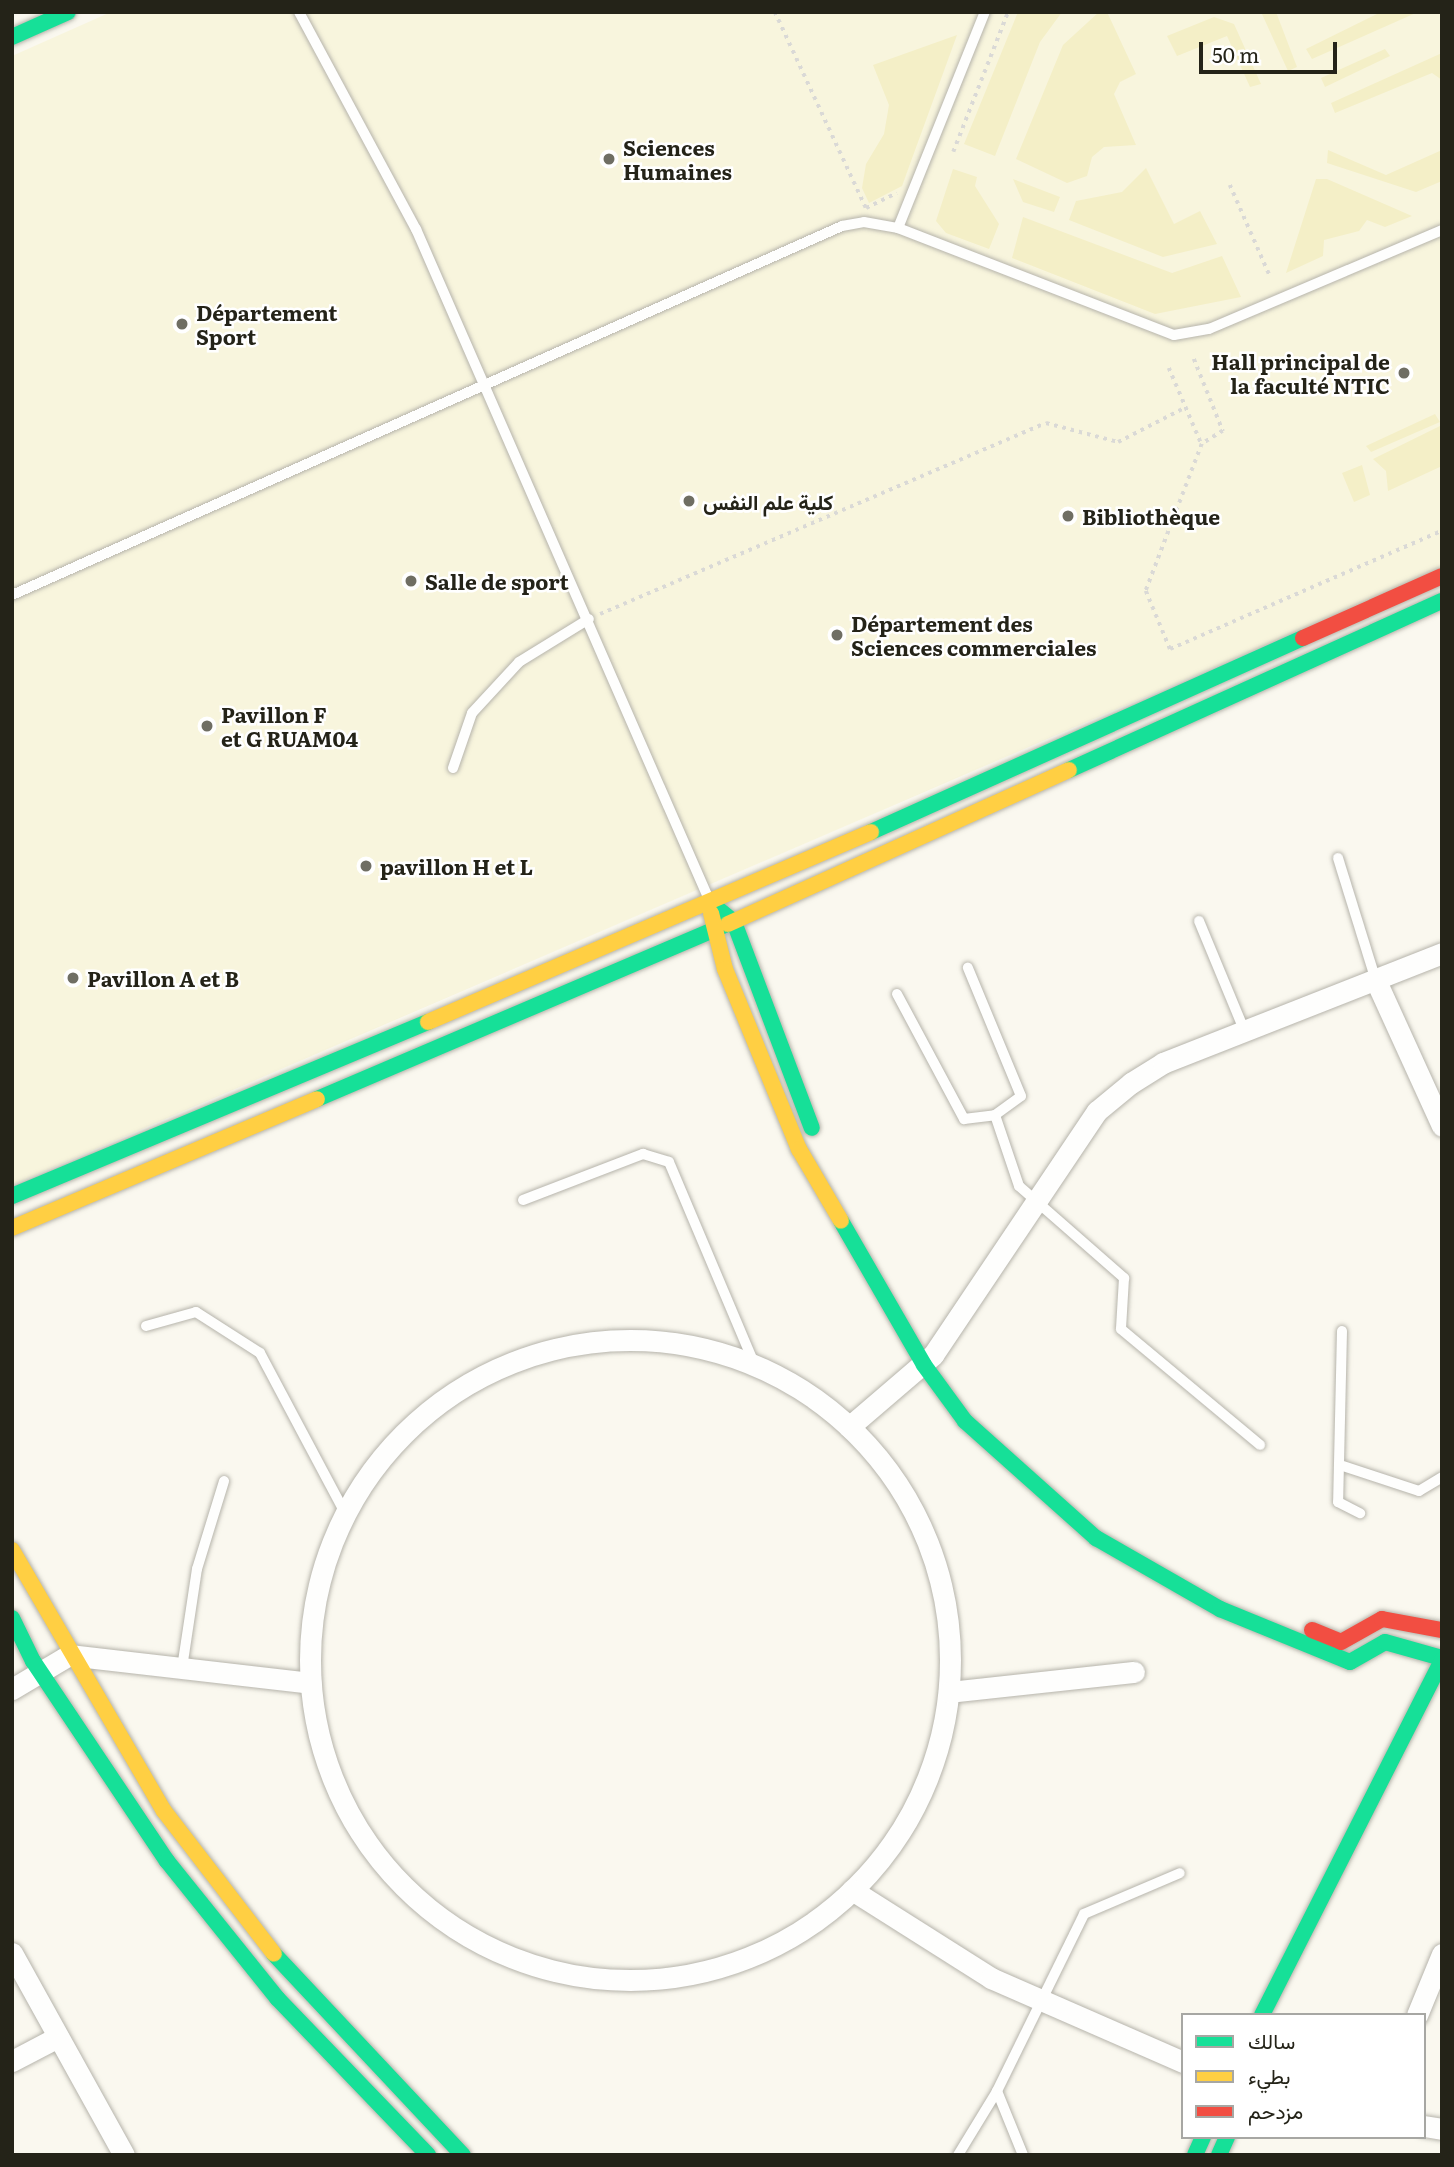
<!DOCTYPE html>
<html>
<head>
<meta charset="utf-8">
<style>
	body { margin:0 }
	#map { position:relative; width:1454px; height:2167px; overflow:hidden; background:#faf8ef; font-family:Literata,Vazirmatn,serif }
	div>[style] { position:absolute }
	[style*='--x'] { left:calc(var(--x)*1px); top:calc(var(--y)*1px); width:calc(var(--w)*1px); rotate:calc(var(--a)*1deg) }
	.built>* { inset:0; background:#f8f5dd }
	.green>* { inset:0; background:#f4efc7 }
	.path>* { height:3.5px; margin-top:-1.75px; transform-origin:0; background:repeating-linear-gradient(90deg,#dad9d6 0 3.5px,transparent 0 8.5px) }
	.roads { filter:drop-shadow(0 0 2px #b6b4ab) drop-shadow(0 0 2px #b6b4ab) }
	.lane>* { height:10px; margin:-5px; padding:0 5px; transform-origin:5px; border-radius:5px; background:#fefefd }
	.street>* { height:21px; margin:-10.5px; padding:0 10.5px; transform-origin:10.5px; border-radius:10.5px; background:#fefefd }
	.street>.ring { margin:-10.5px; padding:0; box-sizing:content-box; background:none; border:21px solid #fefefd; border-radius:50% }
	.fast>* { height:16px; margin:-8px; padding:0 8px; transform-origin:8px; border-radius:8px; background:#16e098 }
	.slow>* { height:16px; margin:-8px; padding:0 8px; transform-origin:8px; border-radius:8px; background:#ffcf43 }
	.jam>* { height:16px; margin:-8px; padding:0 8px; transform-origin:8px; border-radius:8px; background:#f24e42 }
	.dots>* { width:19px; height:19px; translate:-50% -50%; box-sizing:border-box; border:4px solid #fff; border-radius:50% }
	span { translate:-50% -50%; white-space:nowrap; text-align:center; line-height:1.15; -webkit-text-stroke:5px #fff; paint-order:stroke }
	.poi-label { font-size:21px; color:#242318; font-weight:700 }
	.left { translate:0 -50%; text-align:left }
	.right { translate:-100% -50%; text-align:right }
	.frame { position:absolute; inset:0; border:14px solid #242318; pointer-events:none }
	.legend { position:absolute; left:1181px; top:2013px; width:245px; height:126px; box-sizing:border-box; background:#fff; border:2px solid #a7a7a3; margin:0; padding:9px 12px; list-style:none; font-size:21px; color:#242318 }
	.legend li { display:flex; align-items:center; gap:14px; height:35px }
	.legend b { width:35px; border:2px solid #a7a7a3 }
	.scale { position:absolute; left:1199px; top:42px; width:138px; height:32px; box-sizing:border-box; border:4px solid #242318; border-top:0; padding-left:9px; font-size:21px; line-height:24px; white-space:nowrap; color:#242318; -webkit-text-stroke:5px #fff; paint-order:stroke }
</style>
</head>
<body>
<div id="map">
	<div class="built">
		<div style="clip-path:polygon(111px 12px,1442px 12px,1442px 569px,12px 1185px,12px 56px)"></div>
	</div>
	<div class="green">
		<div style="clip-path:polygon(1018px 12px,1062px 12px,1040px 42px,995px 156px,964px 144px)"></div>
		<div style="clip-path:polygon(1099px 12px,1107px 12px,1136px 74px,1120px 82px,1114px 94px,1136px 145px,1104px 147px,1092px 157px,1087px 176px,1067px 183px,1016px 159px,1063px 45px)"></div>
		<div style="clip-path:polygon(1261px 12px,1276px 12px,1297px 67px,1288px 71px)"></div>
		<div style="clip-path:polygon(1381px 12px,1418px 12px,1312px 59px,1306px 49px)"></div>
		<div style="clip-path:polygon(1214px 17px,1234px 24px,1261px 84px,1250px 87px,1227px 36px,1177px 56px,1167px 36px)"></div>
		<div style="clip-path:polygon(957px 35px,902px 186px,869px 203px,862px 188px,866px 164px,884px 134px,889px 105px,873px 65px)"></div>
		<div style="clip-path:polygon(1385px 49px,1390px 56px,1325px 87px,1321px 78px)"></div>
		<div style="clip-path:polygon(1442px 53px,1442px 80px,1432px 73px,1335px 113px,1331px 103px)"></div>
		<div style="clip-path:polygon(1328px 150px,1386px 175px,1442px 150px,1442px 181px,1416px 192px,1327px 163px)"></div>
		<div style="clip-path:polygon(1146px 168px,1174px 224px,1200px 211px,1217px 244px,1163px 257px,1069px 220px,1076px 201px,1122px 192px)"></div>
		<div style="clip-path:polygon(953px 169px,977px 177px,975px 186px,999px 224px,989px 249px,946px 233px,936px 221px)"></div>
		<div style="clip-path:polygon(1013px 179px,1060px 197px,1054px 212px,1023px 202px)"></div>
		<div style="clip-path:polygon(1316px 179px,1327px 179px,1412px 216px,1385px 227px,1367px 220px,1359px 231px,1324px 240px,1323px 256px,1286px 273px)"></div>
		<div style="clip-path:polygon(1023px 217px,1172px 273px,1222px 256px,1241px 297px,1155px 314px,1012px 258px)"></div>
		<div style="clip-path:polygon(1435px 414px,1440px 422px,1371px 452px,1366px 446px)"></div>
		<div style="clip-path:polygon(1442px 425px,1442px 466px,1388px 491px,1386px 471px,1373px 459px)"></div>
		<div style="clip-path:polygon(1362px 465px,1370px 495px,1354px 502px,1342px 473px)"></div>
	</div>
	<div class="path">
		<div style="--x:775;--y:12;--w:216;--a:65.1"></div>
		<div style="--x:866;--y:208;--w:34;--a:-26"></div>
		<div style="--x:953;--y:152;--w:150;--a:-68.6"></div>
		<div style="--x:1230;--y:185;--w:99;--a:66.3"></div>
		<div style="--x:1194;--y:359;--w:78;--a:68.1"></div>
		<div style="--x:1223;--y:431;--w:25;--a:148"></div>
		<div style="--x:1202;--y:444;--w:157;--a:110.9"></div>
		<div style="--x:1146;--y:591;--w:63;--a:67.5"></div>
		<div style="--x:1170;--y:649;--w:296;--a:-23.5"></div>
		<div style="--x:1169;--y:368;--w:82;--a:66.9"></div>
		<div style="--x:600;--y:614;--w:485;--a:-23.2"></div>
		<div style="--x:1046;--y:423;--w:74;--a:14.8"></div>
		<div style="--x:1118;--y:442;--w:76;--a:-27.2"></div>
	</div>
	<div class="roads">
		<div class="lane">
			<div style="--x:299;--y:12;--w:247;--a:61.7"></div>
			<div style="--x:416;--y:229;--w:734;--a:66.4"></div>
			<div style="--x:898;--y:228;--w:233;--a:-68.1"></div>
			<div style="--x:12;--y:595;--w:908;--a:-23.97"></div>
			<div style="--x:842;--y:226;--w:22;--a:-10"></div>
			<div style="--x:864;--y:222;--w:35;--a:10"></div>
			<div style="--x:898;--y:228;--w:296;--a:21.2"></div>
			<div style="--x:1174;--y:335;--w:36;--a:-10"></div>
			<div style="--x:1209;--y:329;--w:253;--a:-23"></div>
			<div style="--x:453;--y:768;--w:58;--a:-70.9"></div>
			<div style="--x:472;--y:713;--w:69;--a:-47.3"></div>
			<div style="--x:519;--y:662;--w:82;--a:-31.6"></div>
			<div style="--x:1338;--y:858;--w:129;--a:72.8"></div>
			<div style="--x:1199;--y:921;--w:120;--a:67.5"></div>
			<div style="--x:897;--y:994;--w:142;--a:61.8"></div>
			<div style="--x:964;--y:1119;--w:31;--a:-7"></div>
			<div style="--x:995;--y:1115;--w:32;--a:-36"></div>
			<div style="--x:1021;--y:1096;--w:139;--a:-112.5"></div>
			<div style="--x:995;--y:1115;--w:75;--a:71.3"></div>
			<div style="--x:1019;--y:1186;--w:140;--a:41.2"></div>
			<div style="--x:1124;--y:1278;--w:51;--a:93.4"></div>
			<div style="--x:1121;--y:1329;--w:181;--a:39.8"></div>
			<div style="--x:523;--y:1200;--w:129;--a:-21"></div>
			<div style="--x:643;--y:1154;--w:27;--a:17"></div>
			<div style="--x:669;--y:1162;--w:218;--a:67.1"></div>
			<div style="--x:146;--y:1326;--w:52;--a:-15.6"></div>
			<div style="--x:196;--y:1312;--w:76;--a:32.6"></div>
			<div style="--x:260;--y:1353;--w:179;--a:62"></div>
			<div style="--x:1342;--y:1331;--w:171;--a:91.3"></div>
			<div style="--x:1338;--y:1502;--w:25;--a:27"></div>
			<div style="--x:1343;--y:1466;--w:80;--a:18.2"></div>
			<div style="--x:1419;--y:1491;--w:27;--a:-31"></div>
			<div style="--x:182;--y:1668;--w:100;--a:-81.4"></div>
			<div style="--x:197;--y:1569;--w:92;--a:-72.9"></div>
			<div style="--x:958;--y:2155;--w:75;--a:-58.6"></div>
			<div style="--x:1023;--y:2155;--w:69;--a:-112.1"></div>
			<div style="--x:997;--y:2091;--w:197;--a:-63.8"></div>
			<div style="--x:1084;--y:1914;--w:104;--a:-23.1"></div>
		</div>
		<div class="street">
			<div style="--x:1376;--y:981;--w:159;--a:65.5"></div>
			<div class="ring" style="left:310px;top:1340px;width:619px;height:619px"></div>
			<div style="--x:849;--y:1427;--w:111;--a:-40.6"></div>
			<div style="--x:933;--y:1355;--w:294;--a:-56.1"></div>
			<div style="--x:1097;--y:1111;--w:44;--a:-39.5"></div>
			<div style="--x:1131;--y:1083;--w:38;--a:-32"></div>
			<div style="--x:1163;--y:1063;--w:300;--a:-21.5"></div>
			<div style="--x:12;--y:1689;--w:66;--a:-30.8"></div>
			<div style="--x:69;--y:1655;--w:243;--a:6.6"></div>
			<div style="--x:949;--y:1692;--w:186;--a:-6.2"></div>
			<div style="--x:852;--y:1890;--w:165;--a:32.3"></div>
			<div style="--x:991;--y:1978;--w:210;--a:23.6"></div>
			<div style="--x:12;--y:1953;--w:231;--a:61"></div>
			<div style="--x:1417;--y:2015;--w:66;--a:-67.7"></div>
			<div style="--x:12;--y:2061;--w:52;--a:-27.6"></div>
			<div style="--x:1424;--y:2126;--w:18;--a:9"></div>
		</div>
		<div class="fast">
			<div style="--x:12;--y:37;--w:61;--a:-24.1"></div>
			<div style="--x:1069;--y:770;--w:409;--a:-24.4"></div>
			<div style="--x:871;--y:832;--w:474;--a:-24.2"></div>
			<div style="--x:718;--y:909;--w:21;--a:39"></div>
			<div style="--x:734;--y:922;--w:220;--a:69.3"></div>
			<div style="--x:317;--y:1099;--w:447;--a:-23.1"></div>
			<div style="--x:12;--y:1196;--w:451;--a:-22.7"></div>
			<div style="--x:841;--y:1221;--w:166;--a:60"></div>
			<div style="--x:924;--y:1365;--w:69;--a:53.8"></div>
			<div style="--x:965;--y:1421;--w:176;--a:41.8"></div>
			<div style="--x:1096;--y:1538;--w:143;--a:29.8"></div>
			<div style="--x:1220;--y:1609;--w:140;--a:22.2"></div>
			<div style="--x:1350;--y:1662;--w:40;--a:-29.7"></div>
			<div style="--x:1385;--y:1642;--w:59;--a:15.7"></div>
			<div style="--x:12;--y:1618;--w:48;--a:64"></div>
			<div style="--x:33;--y:1661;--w:241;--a:56.2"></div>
			<div style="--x:167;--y:1861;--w:176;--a:51.2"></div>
			<div style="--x:277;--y:1998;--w:218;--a:46.1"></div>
			<div style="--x:274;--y:1954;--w:276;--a:46.8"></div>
			<div style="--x:1262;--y:2015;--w:398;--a:-63.1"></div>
			<div style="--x:1195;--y:2155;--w:20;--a:-66"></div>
			<div style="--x:1219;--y:2155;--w:20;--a:-66"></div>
		</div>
		<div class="slow">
			<div style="--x:711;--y:913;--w:58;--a:76"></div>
			<div style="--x:725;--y:969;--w:195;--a:67.7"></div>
			<div style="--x:799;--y:1149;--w:83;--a:59.7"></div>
			<div style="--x:728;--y:924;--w:374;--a:-24.3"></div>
			<div style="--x:428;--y:1022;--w:482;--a:-23.2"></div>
			<div style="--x:12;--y:1228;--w:331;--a:-22.9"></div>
			<div style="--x:12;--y:1550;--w:302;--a:59.8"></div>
			<div style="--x:164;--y:1811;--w:180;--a:52.4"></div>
		</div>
		<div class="jam">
			<div style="--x:1303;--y:638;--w:152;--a:-24"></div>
			<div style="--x:1312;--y:1630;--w:31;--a:22"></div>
			<div style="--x:1341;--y:1642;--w:47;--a:-29.3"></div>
			<div style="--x:1382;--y:1619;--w:61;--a:10.4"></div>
		</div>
	</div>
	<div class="dots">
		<div style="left:609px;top:159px;background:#6f6e63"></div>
		<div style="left:182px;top:324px;background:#6f6e63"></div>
		<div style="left:1404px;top:373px;background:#6f6e63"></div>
		<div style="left:689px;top:501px;background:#6f6e63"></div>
		<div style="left:1068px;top:516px;background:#6f6e63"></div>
		<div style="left:411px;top:581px;background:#6f6e63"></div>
		<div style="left:837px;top:635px;background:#6f6e63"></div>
		<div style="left:207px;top:726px;background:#6f6e63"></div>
		<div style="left:366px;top:866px;background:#6f6e63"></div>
		<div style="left:73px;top:978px;background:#6f6e63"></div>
	</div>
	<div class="poi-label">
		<span class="left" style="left:623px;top:159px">Sciences<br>Humaines</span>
		<span class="left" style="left:196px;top:324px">Département<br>Sport</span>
		<span class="right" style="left:1390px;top:373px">Hall principal de<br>la faculté NTIC</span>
		<span class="left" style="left:703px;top:501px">كلية علم النفس</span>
		<span class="left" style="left:1082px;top:516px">Bibliothèque</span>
		<span class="left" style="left:425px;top:581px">Salle de sport</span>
		<span class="left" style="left:851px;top:635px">Département des<br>Sciences commerciales</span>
		<span class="left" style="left:221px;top:726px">Pavillon F<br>et G RUAM04</span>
		<span class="left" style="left:380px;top:866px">pavillon H et L</span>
		<span class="left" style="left:87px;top:978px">Pavillon A et B</span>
	</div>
	<div class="frame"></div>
	<ul class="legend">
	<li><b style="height:9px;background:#16e098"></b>سالك</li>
	<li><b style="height:9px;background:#ffcf43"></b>بطيء</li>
	<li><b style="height:9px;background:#f24e42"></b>مزدحم</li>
	</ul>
	<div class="scale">50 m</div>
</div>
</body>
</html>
